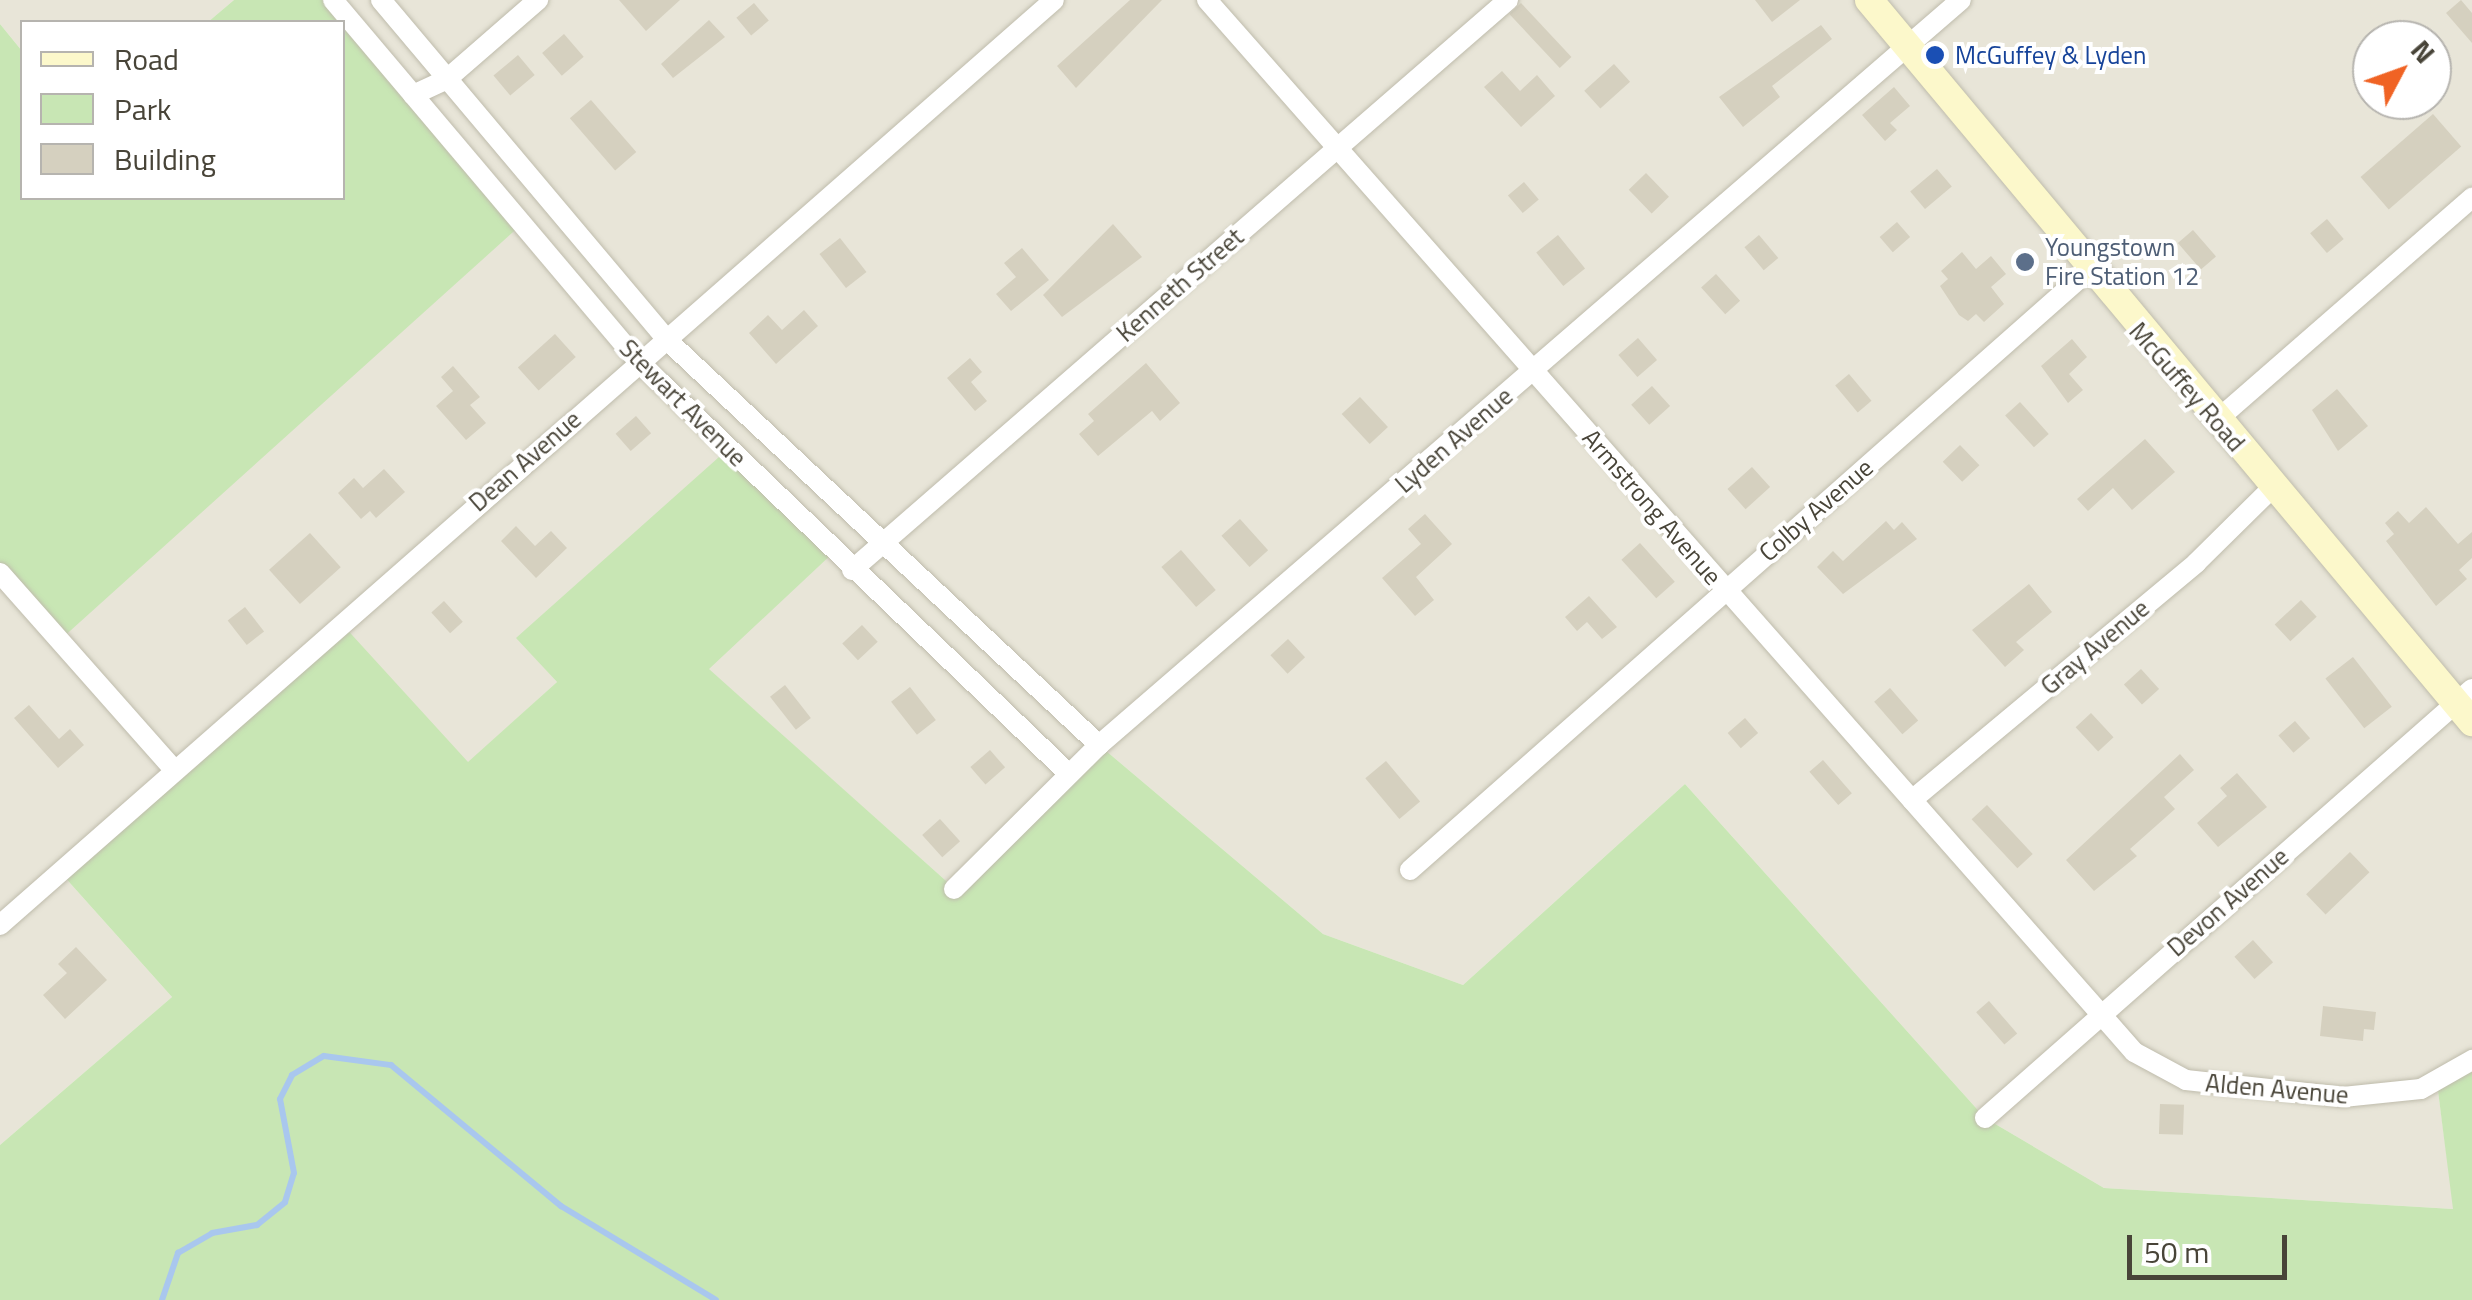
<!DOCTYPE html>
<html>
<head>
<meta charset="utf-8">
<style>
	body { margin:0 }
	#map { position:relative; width:2472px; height:1300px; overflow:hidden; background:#f4f2ea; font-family:"Titillium Web",sans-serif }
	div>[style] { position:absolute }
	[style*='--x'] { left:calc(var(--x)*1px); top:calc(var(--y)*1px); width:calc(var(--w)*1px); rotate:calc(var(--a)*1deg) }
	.residential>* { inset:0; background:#e8e5d8 }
	.green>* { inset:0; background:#c8e6b4 }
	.stream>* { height:6px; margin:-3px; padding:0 3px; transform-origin:3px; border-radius:3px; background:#a9c7ee }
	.building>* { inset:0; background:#d5d0bf; transform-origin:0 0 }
	.roads { filter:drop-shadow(0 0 2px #bfbcac) drop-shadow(0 0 2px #bfbcac) }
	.street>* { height:20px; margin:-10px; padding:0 10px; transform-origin:10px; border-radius:10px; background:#fff }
	.secondary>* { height:28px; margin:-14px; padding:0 14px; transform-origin:14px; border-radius:14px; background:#fcf8cb }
	.dots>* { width:28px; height:28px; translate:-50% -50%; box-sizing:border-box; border:5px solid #fff; border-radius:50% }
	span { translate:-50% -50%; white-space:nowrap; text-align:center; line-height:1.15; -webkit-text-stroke:8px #fff; paint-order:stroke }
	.transit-label { font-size:25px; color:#164399 }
	.left { translate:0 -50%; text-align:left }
	.service-label { font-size:25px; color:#4e5e75 }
	.street-label { font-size:25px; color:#484438 }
	.legend { position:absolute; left:20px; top:20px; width:325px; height:180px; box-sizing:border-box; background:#fff; border:2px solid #b6b4af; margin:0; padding:12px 18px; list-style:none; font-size:30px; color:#484438 }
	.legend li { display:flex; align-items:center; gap:20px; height:50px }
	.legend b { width:50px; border:2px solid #b6b4af }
	.north { position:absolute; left:2352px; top:20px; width:100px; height:100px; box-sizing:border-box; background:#fff; border:2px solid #b6b4af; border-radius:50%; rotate:49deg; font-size:28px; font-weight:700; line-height:40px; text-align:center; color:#484438 }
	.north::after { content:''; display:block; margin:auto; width:35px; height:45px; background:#f06324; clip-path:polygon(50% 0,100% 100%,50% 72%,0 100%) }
	.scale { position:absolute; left:2127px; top:1235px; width:160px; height:45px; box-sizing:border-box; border:5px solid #484438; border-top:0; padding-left:12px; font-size:30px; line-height:35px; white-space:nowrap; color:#484438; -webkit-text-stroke:8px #fff; paint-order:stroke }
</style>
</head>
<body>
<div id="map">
	<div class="residential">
		<div style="clip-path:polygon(0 0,234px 0,208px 22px,22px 22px,22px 51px,0 24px)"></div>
		<div style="clip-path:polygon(evenodd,333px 0,2472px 0,2472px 1060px,2437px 1084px,2454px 1209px,2104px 1188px,1985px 1118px,1685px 784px,1463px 985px,1323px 934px,1099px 745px,954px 888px,708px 669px,517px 638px,557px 682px,468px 763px,61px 873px,172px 997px,0 1145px,0 573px,522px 224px,333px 0,2372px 40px,2432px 40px,2432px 100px,2372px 100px,2372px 40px)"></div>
	</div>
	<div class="green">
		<div style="clip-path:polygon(234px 0,333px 0,522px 224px,60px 640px,0 573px,0 24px,22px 51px,22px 198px,342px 198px,342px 22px,208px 22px)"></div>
		<div style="clip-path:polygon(728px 449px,834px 552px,709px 669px,954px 888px,1099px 745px,1323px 934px,1463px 985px,1685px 784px,1985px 1118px,2104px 1188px,2453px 1209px,2437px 1083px,2472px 1060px,2472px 1300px,0 1300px,0 1145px,172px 997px,61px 873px,342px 624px,468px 762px,557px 682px,516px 638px)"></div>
	</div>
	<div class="stream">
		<div style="--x:162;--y:1300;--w:50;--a:-71.2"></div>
		<div style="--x:178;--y:1253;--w:39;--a:-30"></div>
		<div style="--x:212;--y:1233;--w:46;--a:-10.1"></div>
		<div style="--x:257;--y:1225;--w:36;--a:-39"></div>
		<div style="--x:285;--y:1202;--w:30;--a:-73"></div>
		<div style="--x:294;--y:1173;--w:75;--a:-100.7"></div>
		<div style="--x:280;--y:1099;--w:27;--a:-63"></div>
		<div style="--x:292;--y:1075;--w:37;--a:-31"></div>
		<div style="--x:324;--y:1056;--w:68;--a:7.7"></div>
		<div style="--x:391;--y:1065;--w:221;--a:39.7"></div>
		<div style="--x:561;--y:1206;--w:181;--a:31.2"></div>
	</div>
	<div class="building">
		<div style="clip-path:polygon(619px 0,680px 0,646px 31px)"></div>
		<div style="clip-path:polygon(1130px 0,1162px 0,1076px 88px,1057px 66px)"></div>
		<div style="clip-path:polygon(1755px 0,1800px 0,1772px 22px)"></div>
		<div style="clip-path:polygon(2461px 0,2472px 13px,2472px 43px,2446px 13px)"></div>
		<div style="left:754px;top:3px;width:23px;height:23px;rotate:50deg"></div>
		<div style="left:1521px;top:3px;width:74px;height:16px;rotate:47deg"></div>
		<div style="clip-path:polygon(709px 20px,725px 37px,673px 78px,661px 64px)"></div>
		<div style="clip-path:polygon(1821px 25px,1832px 39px,1772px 86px,1780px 97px,1743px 127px,1719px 97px)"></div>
		<div style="left:564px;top:34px;width:30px;height:29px;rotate:49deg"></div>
		<div style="left:518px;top:55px;width:26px;height:32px;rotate:50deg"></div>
		<div style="left:1614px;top:64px;width:24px;height:40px;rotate:48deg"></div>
		<div style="clip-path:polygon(1502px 71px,1520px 91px,1537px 75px,1555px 96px,1521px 127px,1484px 87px)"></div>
		<div style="clip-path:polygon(1894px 87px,1910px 106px,1890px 123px,1897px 130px,1885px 141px,1862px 115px)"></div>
		<div style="left:591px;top:100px;width:69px;height:28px;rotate:49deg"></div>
		<div style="left:2433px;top:114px;width:43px;height:96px;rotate:49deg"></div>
		<div style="left:1937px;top:169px;width:23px;height:35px;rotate:50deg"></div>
		<div style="left:1646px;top:173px;width:33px;height:24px;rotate:46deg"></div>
		<div style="left:1524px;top:182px;width:23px;height:21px;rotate:50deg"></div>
		<div style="left:2327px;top:219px;width:26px;height:22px;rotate:50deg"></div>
		<div style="left:1897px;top:222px;width:20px;height:23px;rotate:49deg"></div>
		<div style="clip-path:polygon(1113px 224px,1142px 257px,1062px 317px,1043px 295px)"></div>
		<div style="left:2193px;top:230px;width:35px;height:20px;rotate:49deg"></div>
		<div style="left:1558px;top:235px;width:43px;height:28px;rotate:51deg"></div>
		<div style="left:1759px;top:235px;width:30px;height:19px;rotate:50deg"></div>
		<div style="left:840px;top:238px;width:43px;height:26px;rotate:52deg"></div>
		<div style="clip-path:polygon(1022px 248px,1049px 280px,1011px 311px,996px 294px,1016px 277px,1004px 263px)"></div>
		<div style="clip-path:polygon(1962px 252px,1976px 269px,1991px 256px,2006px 274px,1991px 287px,2004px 304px,1984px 322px,1976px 314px,1968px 321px,1959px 315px,1940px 286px,1948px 279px,1941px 271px)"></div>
		<div style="left:1716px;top:274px;width:36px;height:20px;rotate:48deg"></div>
		<div style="clip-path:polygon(804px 310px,818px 326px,776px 364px,749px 333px,768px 315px,782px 330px)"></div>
		<div style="left:555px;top:334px;width:31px;height:50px;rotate:48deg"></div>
		<div style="left:1638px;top:338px;width:29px;height:26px;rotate:49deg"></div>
		<div style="clip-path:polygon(2072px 339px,2087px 357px,2069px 374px,2083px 390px,2068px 403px,2041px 366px)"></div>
		<div style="clip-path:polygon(970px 358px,982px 372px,971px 382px,987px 401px,975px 411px,947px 378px)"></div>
		<div style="clip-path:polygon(1146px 363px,1180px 403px,1160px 421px,1152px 411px,1098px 456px,1079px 434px,1094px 421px,1088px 414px)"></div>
		<div style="clip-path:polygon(453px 366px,480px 397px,470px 405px,486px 423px,466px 440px,436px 406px,453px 391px,441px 377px)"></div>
		<div style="left:1849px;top:374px;width:35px;height:18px;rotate:50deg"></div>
		<div style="left:1652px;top:386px;width:27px;height:28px;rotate:48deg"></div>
		<div style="clip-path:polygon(2337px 389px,2368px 426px,2338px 451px,2312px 410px)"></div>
		<div style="left:1360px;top:397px;width:41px;height:25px;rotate:47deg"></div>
		<div style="left:2020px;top:402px;width:43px;height:20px;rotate:48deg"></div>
		<div style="left:636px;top:416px;width:23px;height:27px;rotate:49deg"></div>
		<div style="clip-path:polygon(2145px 439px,2175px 472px,2132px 510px,2113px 488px,2088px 511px,2077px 499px)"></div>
		<div style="left:1960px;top:445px;width:28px;height:24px;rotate:46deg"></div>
		<div style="left:1752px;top:467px;width:27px;height:33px;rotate:48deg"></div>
		<div style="clip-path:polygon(384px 469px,405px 492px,376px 518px,370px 511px,361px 519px,338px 493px,354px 478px,363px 488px)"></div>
		<div style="clip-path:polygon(2426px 507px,2458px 544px,2472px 532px,2472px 558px,2459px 570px,2467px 579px,2436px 606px,2386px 541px,2394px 534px,2385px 523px,2398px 511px,2409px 523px)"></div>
		<div style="clip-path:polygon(1425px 514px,1452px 544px,1416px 577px,1434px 600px,1415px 616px,1382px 578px,1421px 544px,1408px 529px)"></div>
		<div style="left:1240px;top:519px;width:42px;height:25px;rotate:48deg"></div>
		<div style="clip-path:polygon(1886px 521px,1894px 530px,1902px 522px,1917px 539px,1843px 594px,1817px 567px,1833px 551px,1843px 561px)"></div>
		<div style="clip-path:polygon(516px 526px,535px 546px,551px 531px,567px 548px,536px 578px,501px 541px)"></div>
		<div style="left:310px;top:533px;width:46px;height:55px;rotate:48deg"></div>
		<div style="left:1640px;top:543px;width:52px;height:25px;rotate:48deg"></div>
		<div style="left:1181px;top:550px;width:53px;height:26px;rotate:49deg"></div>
		<div style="clip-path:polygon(2029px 584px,2052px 612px,2016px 642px,2024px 650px,2005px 667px,1972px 630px)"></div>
		<div style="clip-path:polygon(1589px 596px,1617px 627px,1602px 639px,1587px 622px,1577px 631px,1565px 617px)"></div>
		<div style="left:2301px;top:600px;width:23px;height:36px;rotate:47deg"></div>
		<div style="left:444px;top:601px;width:28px;height:17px;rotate:48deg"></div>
		<div style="left:245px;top:607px;width:31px;height:22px;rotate:52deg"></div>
		<div style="left:862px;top:625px;width:23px;height:27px;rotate:47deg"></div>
		<div style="left:1288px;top:639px;width:25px;height:24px;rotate:47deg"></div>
		<div style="left:2353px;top:657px;width:63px;height:35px;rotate:52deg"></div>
		<div style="left:2141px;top:669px;width:27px;height:23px;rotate:48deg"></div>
		<div style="left:785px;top:685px;width:42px;height:19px;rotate:52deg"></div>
		<div style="left:910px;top:687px;width:42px;height:24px;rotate:52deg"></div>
		<div style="left:1890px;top:688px;width:43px;height:21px;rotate:49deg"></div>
		<div style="clip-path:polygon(29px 705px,59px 739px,70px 729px,84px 745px,58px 768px,14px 718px)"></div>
		<div style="left:2091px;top:713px;width:33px;height:21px;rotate:47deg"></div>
		<div style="left:1745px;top:718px;width:20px;height:23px;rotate:49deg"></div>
		<div style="left:2295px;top:721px;width:23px;height:22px;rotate:49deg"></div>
		<div style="left:990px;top:750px;width:23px;height:26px;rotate:49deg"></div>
		<div style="clip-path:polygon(2180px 754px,2194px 770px,2164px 797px,2175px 809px,2130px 849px,2137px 856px,2094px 891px,2066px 860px)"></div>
		<div style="left:1823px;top:760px;width:44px;height:18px;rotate:49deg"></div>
		<div style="left:1386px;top:761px;width:53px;height:27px;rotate:50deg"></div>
		<div style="clip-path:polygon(2237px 773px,2267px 807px,2218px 847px,2197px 823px,2227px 796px,2220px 788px)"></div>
		<div style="left:1987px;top:805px;width:67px;height:21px;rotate:47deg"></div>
		<div style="left:940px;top:819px;width:30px;height:24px;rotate:48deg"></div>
		<div style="left:2350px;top:852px;width:28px;height:61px;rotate:46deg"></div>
		<div style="left:2253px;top:940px;width:30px;height:25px;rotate:48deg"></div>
		<div style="clip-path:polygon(76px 947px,107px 980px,65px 1019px,43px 995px,67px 973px,58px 964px)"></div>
		<div style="left:1989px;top:1001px;width:43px;height:17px;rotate:49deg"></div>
		<div style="clip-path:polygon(2323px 1006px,2376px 1012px,2374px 1030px,2364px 1029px,2363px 1041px,2320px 1036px)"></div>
		<div style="left:2160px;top:1104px;width:24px;height:30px;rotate:2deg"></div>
	</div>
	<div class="roads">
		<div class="street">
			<div style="--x:333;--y:0;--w:474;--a:49.8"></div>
			<div style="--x:639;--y:362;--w:594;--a:43.77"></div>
			<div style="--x:381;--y:0;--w:443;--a:49.9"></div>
			<div style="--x:666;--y:339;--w:594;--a:43.16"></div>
			<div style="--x:1207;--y:0;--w:1402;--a:48.61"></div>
			<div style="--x:2134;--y:1052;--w:59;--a:28.3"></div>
			<div style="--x:2186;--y:1080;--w:158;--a:6.2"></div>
			<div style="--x:2343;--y:1097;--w:78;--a:-5.9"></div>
			<div style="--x:2421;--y:1089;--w:59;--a:-29.6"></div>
			<div style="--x:413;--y:95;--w:38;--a:-25"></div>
			<div style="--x:447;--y:79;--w:121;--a:-41"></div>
			<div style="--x:2216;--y:421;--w:340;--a:-41.1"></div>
			<div style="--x:852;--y:570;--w:869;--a:-40.99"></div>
			<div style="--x:0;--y:573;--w:263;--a:48.5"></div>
			<div style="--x:1912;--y:800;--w:370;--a:-39.8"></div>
			<div style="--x:2196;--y:563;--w:108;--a:-44.6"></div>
			<div style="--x:1410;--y:870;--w:905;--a:-41.46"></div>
			<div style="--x:954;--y:889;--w:204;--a:-44.8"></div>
			<div style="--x:1099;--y:745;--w:1139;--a:-40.84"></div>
			<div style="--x:0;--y:925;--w:1402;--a:-41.27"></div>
			<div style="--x:1985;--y:1118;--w:649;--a:-41.38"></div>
		</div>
		<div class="secondary">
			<div style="--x:1869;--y:0;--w:941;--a:50.13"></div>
		</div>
	</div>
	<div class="dots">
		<div style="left:1935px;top:55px;background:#1a4fb4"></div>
		<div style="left:2025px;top:262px;background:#5c6f8a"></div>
	</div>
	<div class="transit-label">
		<span class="left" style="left:1955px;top:55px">McGuffey &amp; Lyden</span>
	</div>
	<div class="service-label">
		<span class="left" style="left:2045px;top:262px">Youngstown<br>Fire Station 12</span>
	</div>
	<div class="street-label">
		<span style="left:1180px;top:285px;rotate:-41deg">Kenneth Street</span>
		<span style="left:2187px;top:387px;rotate:49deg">McGuffey Road</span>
		<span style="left:683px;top:403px;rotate:45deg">Stewart Avenue</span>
		<span style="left:1454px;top:440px;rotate:-41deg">Lyden Avenue</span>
		<span style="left:525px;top:461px;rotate:-41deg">Dean Avenue</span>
		<span style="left:1652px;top:507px;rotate:49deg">Armstrong Avenue</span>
		<span style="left:1816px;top:510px;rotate:-41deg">Colby Avenue</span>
		<span style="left:2095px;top:647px;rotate:-40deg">Gray Avenue</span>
		<span style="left:2228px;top:902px;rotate:-41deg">Devon Avenue</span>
		<span style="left:2277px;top:1089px;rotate:5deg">Alden Avenue</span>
	</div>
	<ul class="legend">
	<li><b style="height:12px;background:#fcf8cb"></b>Road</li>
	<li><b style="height:28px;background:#c8e6b4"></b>Park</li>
	<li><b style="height:28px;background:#d5d0bf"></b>Building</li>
	</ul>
	<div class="north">N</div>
	<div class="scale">50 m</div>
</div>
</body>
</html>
